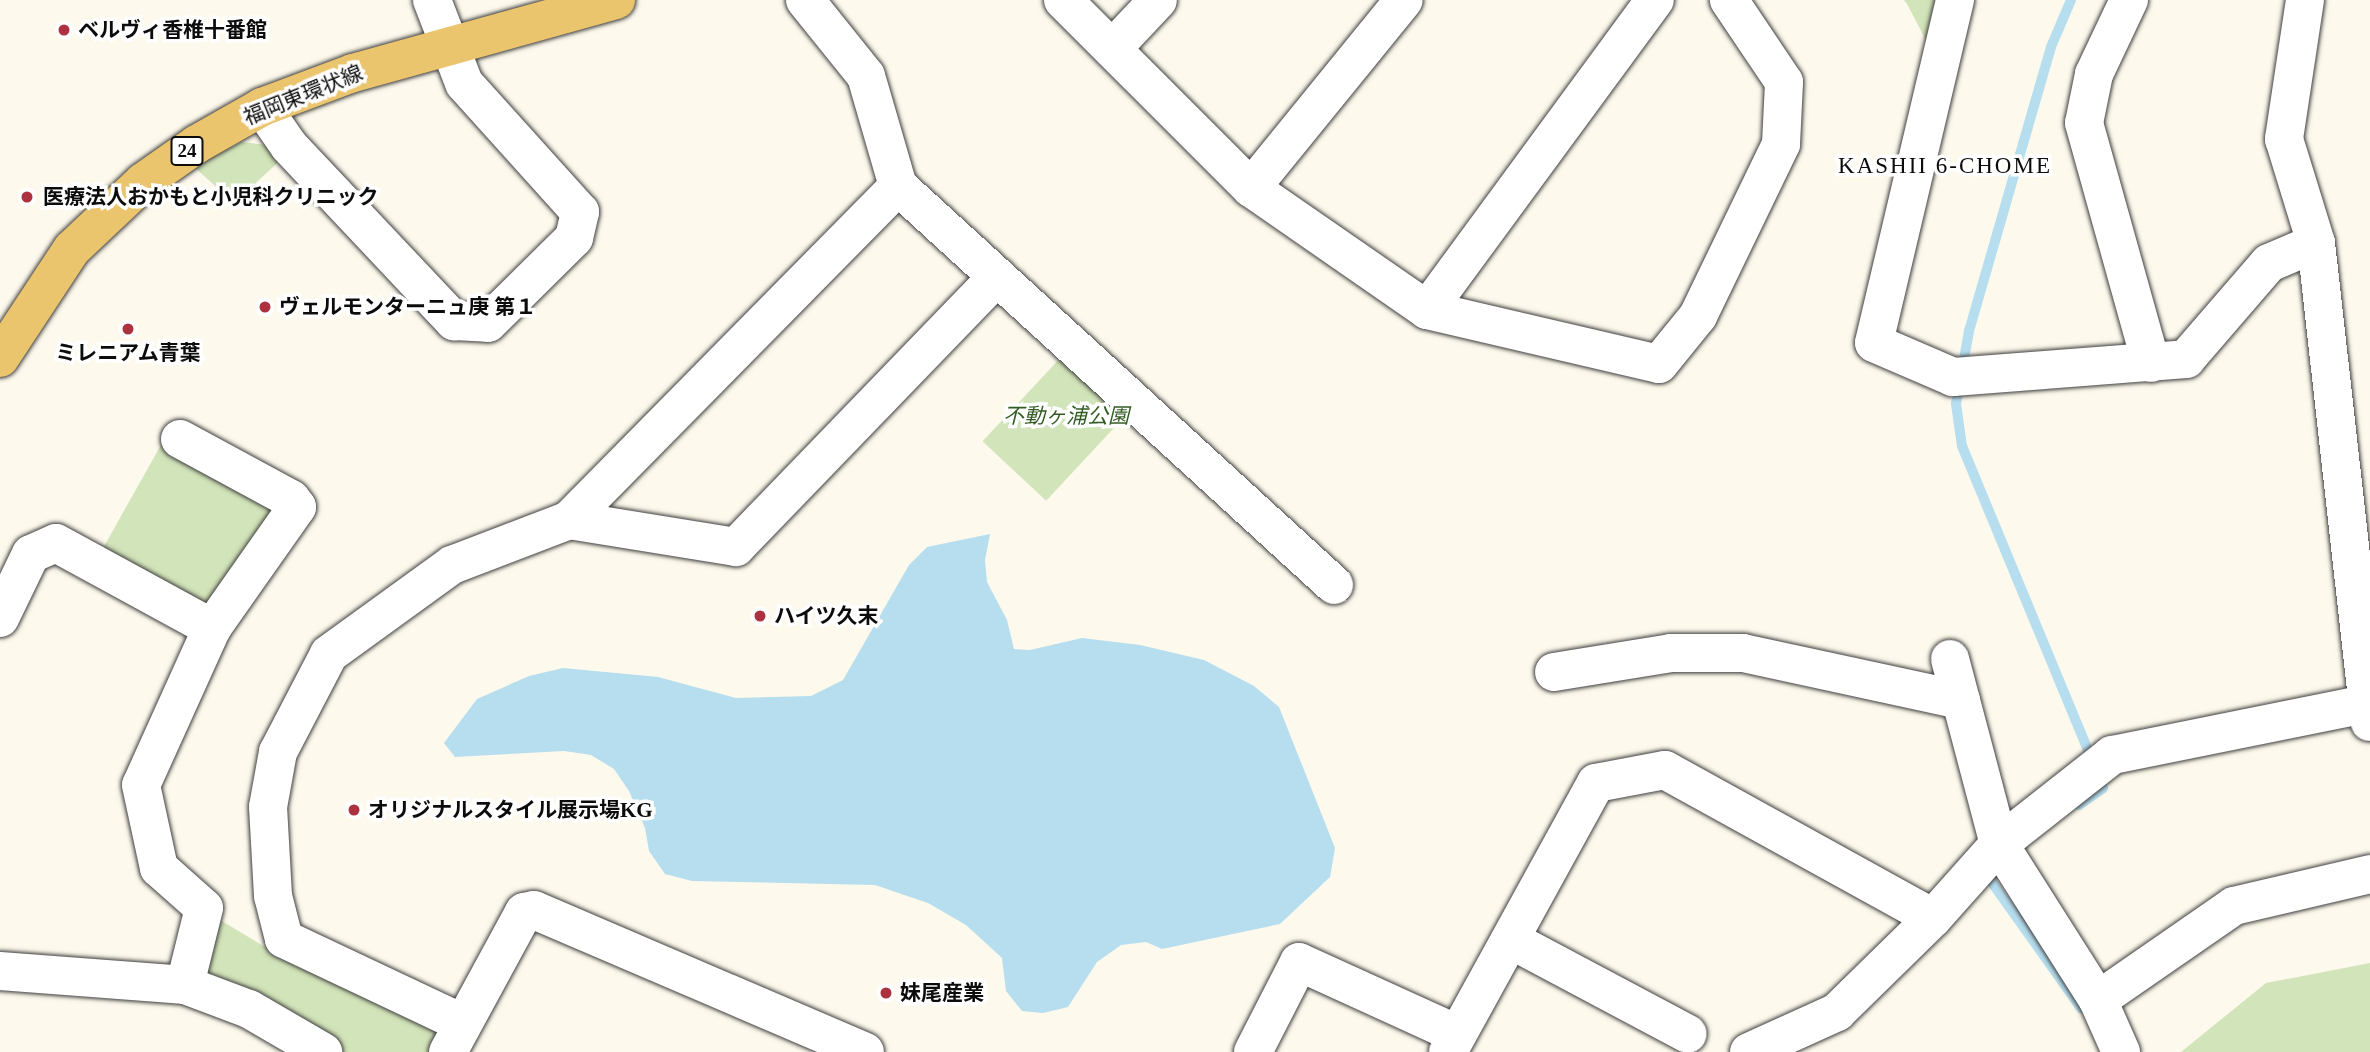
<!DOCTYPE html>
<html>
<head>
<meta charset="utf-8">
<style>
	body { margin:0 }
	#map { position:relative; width:2370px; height:1052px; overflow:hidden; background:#fdf9ec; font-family:"Times New Roman","Noto Sans JP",serif }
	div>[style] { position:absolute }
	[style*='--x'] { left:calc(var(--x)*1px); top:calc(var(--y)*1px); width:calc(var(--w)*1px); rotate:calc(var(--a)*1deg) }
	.green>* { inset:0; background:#d2e4b9; transform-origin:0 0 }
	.water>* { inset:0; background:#b6deef }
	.stream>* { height:10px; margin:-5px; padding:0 5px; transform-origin:5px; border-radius:5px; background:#b6deef }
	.roads { filter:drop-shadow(0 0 2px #3f3f3f) drop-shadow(0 0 2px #3f3f3f) }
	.minor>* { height:38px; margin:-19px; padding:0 19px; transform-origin:19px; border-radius:19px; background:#fff }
	.major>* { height:38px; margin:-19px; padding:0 19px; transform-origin:19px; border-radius:19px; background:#ebc46e }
	.dots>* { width:19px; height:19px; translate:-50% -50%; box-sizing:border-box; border:4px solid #fff; border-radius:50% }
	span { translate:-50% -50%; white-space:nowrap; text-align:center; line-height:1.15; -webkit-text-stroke:7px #fff; paint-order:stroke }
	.shield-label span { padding:2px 5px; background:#fff; border:2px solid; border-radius:5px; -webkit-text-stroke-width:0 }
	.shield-label { font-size:19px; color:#0c0c0c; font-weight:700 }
	.poi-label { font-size:21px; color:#0c0c0c; font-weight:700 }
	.left { translate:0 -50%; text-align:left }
	.street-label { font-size:21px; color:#0c0c0c }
	.park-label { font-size:21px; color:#335c23; font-style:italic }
	.neighbourhood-label { font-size:23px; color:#0c0c0c; letter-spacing:2px }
</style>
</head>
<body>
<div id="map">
	<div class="green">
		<div style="clip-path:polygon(1904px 0,1941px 0,1928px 44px,1907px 4px)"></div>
		<div style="clip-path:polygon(242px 142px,266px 145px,286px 155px,234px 203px,193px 166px)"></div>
		<div style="left:1063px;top:355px;width:87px;height:118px;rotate:43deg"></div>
		<div style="clip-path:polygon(166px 436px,288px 508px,210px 610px,102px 550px)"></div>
		<div style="clip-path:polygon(210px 914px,270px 950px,439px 1020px,444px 1039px,431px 1052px,343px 1052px,197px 975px)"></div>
		<div style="clip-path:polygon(2370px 963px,2370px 1052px,2181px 1052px,2266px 983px)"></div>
	</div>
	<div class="water">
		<div style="clip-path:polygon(990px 534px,985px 560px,987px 582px,1007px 620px,1014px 649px,1030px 650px,1082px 638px,1140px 645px,1204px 660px,1254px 686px,1279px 707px,1335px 848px,1330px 877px,1280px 924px,1162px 949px,1146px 942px,1121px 945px,1097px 962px,1068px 1007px,1043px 1013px,1022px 1011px,1006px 991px,1002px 958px,966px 925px,928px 903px,875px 885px,692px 881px,665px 874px,649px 851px,645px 828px,629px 791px,614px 769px,591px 755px,564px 751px,455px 757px,444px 743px,477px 699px,529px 676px,563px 668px,658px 677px,736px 698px,811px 696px,843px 680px,909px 565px,927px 547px)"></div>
	</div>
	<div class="stream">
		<div style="--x:2071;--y:0;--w:51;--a:113.1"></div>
		<div style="--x:2051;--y:47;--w:296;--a:106.1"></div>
		<div style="--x:1969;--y:331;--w:74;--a:100.1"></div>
		<div style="--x:1956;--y:404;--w:42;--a:81.9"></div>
		<div style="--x:1962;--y:446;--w:340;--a:67.5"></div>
		<div style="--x:2079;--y:805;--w:29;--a:-35"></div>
		<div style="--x:2103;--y:788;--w:14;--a:-111"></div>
		<div style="--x:1995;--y:871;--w:9;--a:139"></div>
		<div style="--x:1988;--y:877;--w:161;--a:54.6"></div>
	</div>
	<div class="roads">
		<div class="minor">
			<div style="--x:805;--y:0;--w:97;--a:51.2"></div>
			<div style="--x:866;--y:76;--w:115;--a:73.8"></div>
			<div style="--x:898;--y:186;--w:591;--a:42.46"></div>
			<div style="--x:1063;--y:0;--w:266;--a:45"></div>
			<div style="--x:1251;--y:188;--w:214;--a:34.7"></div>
			<div style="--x:1427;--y:310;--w:238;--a:13.1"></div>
			<div style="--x:1659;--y:364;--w:62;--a:-50.9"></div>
			<div style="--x:1698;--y:316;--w:191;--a:-64.2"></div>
			<div style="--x:1781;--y:144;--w:62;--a:-87.2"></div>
			<div style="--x:1784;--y:82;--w:99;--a:-123.9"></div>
			<div style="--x:1955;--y:0;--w:352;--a:103.3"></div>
			<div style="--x:1874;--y:343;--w:86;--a:23.3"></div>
			<div style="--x:1953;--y:377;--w:234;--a:-4.4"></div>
			<div style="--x:2186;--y:359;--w:127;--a:-49.2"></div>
			<div style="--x:2269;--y:263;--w:51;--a:-23.1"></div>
			<div style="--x:2129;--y:0;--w:82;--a:115.3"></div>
			<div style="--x:2094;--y:74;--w:50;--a:101.5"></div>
			<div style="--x:2084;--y:123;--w:249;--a:74.4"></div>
			<div style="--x:2305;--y:0;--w:141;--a:98.6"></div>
			<div style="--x:2284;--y:139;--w:109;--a:72.9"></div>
			<div style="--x:2316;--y:243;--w:482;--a:83.6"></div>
			<div style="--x:1112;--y:49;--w:67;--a:-46.8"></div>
			<div style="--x:262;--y:107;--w:47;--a:55.3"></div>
			<div style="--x:289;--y:146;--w:241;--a:46.7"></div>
			<div style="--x:454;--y:321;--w:34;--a:3"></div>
			<div style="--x:488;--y:323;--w:121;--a:-44.7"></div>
			<div style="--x:574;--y:238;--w:27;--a:-77"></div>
			<div style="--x:580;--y:212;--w:173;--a:-132"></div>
			<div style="--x:464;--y:83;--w:89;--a:-111.1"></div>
			<div style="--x:1251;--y:188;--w:242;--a:-50.9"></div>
			<div style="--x:1427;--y:310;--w:385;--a:-53.7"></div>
			<div style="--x:180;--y:439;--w:126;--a:28.4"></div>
			<div style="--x:291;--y:499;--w:10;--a:53"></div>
			<div style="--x:297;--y:507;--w:148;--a:125.1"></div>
			<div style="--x:569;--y:520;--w:169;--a:9.2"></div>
			<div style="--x:736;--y:547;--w:376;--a:-46"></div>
			<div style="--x:0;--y:618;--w:71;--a:-64.2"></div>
			<div style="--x:31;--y:554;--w:27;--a:-24"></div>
			<div style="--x:56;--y:543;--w:178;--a:28.6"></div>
			<div style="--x:212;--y:628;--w:172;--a:114.3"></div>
			<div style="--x:141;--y:785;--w:85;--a:77.8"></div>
			<div style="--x:159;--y:868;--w:60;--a:41.6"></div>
			<div style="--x:204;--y:908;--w:79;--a:103.9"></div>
			<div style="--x:1950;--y:659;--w:191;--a:75.2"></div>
			<div style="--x:1999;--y:844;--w:185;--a:57.6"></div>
			<div style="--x:2098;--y:1000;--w:57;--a:66.1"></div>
			<div style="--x:1554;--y:672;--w:119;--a:-9.2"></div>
			<div style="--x:1671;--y:653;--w:72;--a:0"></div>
			<div style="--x:1743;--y:653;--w:223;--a:12.2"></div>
			<div style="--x:1511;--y:940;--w:200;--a:28"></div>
			<div style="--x:0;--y:971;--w:186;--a:4.3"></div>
			<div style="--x:185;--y:985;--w:68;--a:20.6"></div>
			<div style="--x:249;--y:1009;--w:86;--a:30.2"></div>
			<div style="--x:2098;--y:1000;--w:165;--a:-34.7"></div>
			<div style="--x:2234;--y:906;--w:140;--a:-13.2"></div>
			<div style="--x:462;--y:1023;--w:197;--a:-154.7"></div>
			<div style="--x:284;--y:939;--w:44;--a:-104.3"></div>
			<div style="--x:273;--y:896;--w:89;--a:-93.2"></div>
			<div style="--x:268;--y:807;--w:56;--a:-79.7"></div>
			<div style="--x:278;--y:752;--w:110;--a:-62.5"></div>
			<div style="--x:329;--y:654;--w:152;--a:-35.9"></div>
			<div style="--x:452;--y:565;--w:125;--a:-21"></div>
			<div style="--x:569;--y:520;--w:469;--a:-45.4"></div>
			<div style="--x:448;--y:1052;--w:159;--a:-61.5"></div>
			<div style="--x:524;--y:912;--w:10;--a:-11"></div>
			<div style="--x:534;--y:910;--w:360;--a:23.2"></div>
			<div style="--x:1253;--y:1052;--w:101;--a:-62.9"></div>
			<div style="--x:1299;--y:962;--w:174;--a:24.5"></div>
			<div style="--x:1448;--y:1052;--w:307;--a:-61.2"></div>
			<div style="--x:1596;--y:783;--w:70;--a:-10.7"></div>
			<div style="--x:1665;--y:770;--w:306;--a:28.9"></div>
			<div style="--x:1749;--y:1052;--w:97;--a:-24.4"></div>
			<div style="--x:1837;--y:1012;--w:134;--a:-44.4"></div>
			<div style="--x:1933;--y:918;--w:99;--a:-48.3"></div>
			<div style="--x:1999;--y:844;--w:144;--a:-38.2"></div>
			<div style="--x:2112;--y:755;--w:263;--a:-11.4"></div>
		</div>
		<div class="major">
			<div style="--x:0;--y:358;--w:131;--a:-56.6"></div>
			<div style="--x:72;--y:249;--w:98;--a:-43.3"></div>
			<div style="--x:143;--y:182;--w:66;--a:-35.1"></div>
			<div style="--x:197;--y:144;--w:75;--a:-29.6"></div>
			<div style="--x:262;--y:107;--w:97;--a:-20.5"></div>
			<div style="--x:353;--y:73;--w:273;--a:-15.5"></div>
		</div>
	</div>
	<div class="dots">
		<div style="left:64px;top:30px;background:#ad3240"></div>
		<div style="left:27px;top:197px;background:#ad3240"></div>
		<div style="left:265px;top:307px;background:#ad3240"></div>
		<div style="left:128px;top:329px;background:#ad3240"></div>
		<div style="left:760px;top:616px;background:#ad3240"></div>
		<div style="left:354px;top:810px;background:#ad3240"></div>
		<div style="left:886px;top:993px;background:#ad3240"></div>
	</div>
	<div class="shield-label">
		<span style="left:187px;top:151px">24</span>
	</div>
	<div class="poi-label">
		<span class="left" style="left:78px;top:30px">ベルヴィ香椎十番館</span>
		<span class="left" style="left:43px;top:197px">医療法人おかもと小児科クリニック</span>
		<span class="left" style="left:279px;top:307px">ヴェルモンターニュ庚 第１</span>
		<span style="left:128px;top:353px">ミレニアム青葉</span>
		<span class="left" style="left:774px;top:616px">ハイツ久末</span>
		<span class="left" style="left:368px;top:810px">オリジナルスタイル展示場KG</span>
		<span class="left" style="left:900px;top:993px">妹尾産業</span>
	</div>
	<div class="street-label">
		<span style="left:303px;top:95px;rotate:-22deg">福岡東環状線</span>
	</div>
	<div class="park-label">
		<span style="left:1066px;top:416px">不動ヶ浦公園</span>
	</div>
	<div class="neighbourhood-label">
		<span style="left:1945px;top:166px">KASHII 6-CHOME</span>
	</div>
</div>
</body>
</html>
